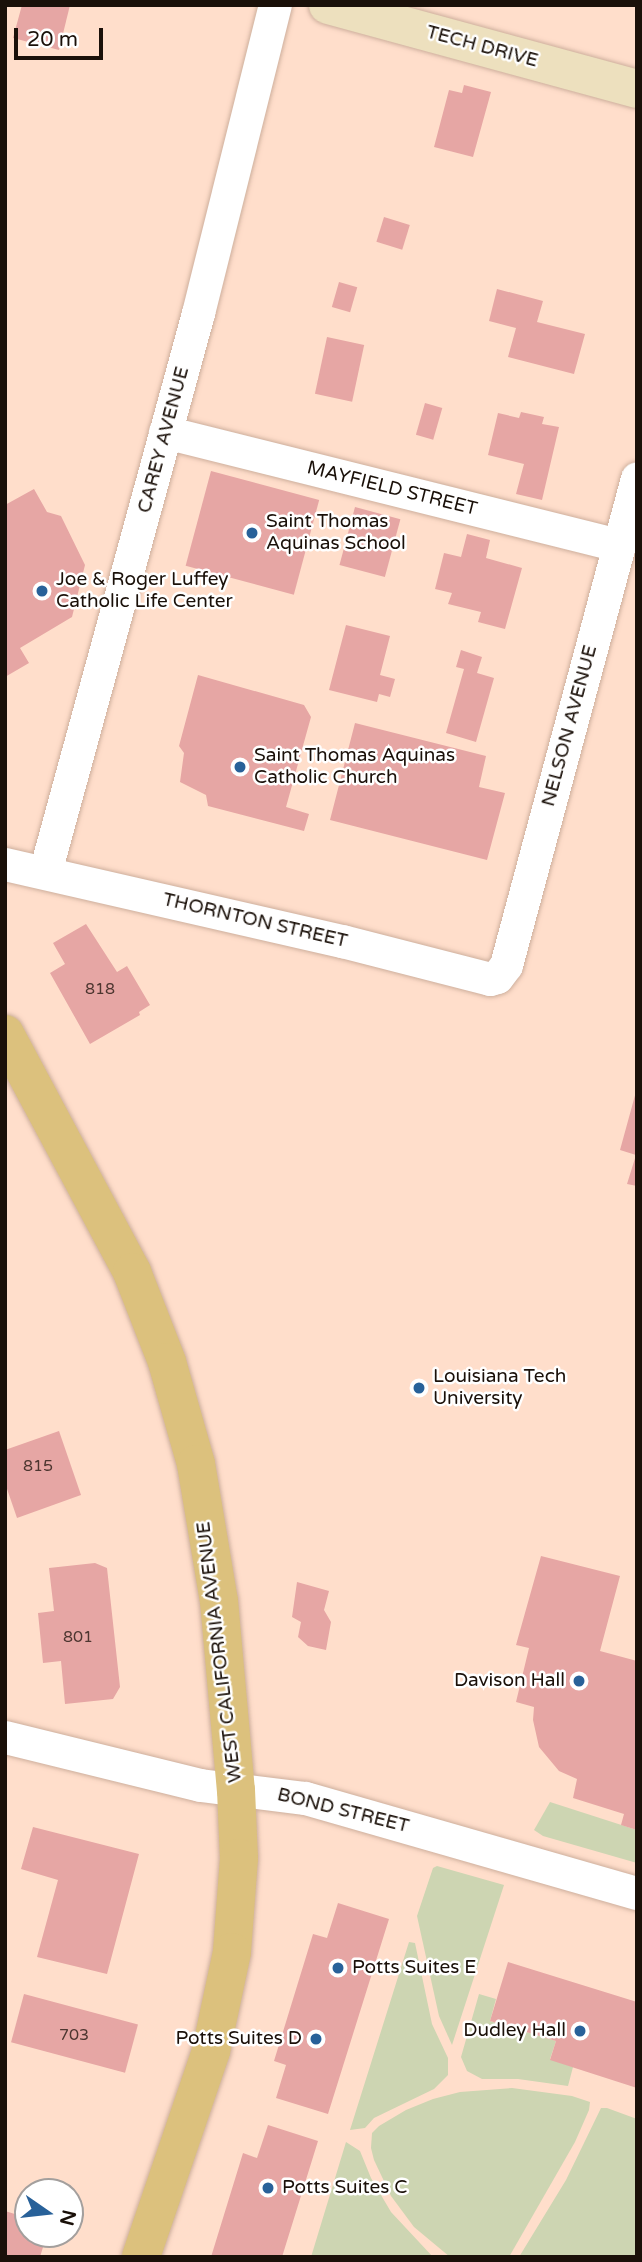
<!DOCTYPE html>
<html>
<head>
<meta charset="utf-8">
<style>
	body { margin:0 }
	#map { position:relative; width:642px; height:2262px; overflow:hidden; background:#ffdecb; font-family:"Varela Round",sans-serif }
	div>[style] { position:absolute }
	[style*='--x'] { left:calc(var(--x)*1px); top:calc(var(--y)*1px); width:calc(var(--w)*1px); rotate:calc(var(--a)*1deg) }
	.green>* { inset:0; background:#cdd5b2 }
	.building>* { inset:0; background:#e6a6a4; transform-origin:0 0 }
	.roads { filter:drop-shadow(0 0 2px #ceaf9d) drop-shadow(0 0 2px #ceaf9d) }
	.minor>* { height:33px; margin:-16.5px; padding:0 16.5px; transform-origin:16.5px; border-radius:16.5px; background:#fff }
	.secondary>* { height:38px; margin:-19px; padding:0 19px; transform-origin:19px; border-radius:19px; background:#ede0be }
	.primary>* { height:38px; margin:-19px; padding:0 19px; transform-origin:19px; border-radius:19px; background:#dcc17d }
	.dots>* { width:19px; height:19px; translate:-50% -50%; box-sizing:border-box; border:4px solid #fff; border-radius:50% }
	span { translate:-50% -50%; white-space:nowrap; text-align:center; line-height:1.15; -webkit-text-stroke:5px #fff; paint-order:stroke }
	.number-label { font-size:16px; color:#4d3630 }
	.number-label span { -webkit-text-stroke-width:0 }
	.street-label { font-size:19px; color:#1a1009 }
	.poi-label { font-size:19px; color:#1a1009 }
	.left { translate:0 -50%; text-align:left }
	.right { translate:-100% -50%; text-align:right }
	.frame { position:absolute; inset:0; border:7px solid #1a1009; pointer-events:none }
	.north { position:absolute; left:14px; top:2178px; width:70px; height:70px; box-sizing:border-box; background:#fff; border:2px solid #a39f9d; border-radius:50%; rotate:104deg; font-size:19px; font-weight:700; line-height:28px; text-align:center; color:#1a1009 }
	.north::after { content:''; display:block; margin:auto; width:24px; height:32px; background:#286199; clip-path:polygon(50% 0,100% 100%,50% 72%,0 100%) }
	.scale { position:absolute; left:14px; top:28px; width:89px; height:32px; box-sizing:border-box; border:4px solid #1a1009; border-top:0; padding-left:9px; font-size:21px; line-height:24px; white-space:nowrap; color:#1a1009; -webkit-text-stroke:5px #fff; paint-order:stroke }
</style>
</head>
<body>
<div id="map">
	<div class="green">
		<div style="clip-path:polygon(550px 1802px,637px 1830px,637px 1863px,543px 1836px,534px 1830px)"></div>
		<div style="clip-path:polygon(437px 1866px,504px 1885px,452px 2045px,439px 2016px,417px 1916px,433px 1868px)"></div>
		<div style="clip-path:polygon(409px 1942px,415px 1943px,432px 2024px,448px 2058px,448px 2075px,434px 2089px,374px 2118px,365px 2128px,350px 2130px)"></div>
		<div style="clip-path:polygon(479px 1994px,496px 1999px,490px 2021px,556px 2041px,550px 2059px,573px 2067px,568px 2086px,518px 2079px,482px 2079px,467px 2071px,461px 2057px)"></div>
		<div style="clip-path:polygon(512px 2088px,572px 2096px,590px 2102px,589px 2110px,575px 2142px,509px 2257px,450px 2257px,414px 2227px,391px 2196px,374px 2160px,371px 2148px,372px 2133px,379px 2126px,406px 2110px,433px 2099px,460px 2092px)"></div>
		<div style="clip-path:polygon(601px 2108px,607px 2108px,637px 2119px,637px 2257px,519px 2257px,566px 2180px)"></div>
		<div style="clip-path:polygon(346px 2142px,360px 2151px,371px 2178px,391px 2212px,433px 2257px,311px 2257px)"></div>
	</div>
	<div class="building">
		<div style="clip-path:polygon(22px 5px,70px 5px,59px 50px,13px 38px)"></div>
		<div style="clip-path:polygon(464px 85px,491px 92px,473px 157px,434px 147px,449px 90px,462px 93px)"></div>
		<div style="left:384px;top:217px;width:27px;height:26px;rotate:17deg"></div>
		<div style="left:339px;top:282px;width:19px;height:26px;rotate:16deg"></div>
		<div style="clip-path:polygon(497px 289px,543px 301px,537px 322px,585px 334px,574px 374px,508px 357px,516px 328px,489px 321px)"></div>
		<div style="left:327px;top:337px;width:38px;height:58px;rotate:12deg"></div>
		<div style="left:425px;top:403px;width:18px;height:33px;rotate:16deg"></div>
		<div style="clip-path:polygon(521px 412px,544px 417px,542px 424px,559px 427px,542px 500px,516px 494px,524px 464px,488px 455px,498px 413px,519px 418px)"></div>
		<div style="left:211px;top:471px;width:112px;height:98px;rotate:15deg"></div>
		<div style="clip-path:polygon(34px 489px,47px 512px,61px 516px,85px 565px,72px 617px,20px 648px,29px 663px,5px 677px,5px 505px)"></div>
		<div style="left:355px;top:507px;width:47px;height:60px;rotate:15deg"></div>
		<div style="clip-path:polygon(467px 534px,490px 540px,486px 558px,522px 568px,505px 629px,478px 622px,481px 612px,448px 604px,452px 593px,435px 589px,444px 553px,461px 557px)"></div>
		<div style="clip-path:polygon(346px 625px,390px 636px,380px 675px,395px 679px,390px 697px,379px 694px,377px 702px,329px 690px)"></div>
		<div style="clip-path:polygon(461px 650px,482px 657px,477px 673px,494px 678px,476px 742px,446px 733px,464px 669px,456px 667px)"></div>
		<div style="clip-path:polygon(198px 675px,304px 705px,311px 717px,286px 807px,309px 814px,304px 831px,208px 806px,206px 795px,180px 782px,184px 753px,179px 746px)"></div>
		<div style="clip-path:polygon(355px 723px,486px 756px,479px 787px,505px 793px,487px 860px,330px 820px)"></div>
		<div style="clip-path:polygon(86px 924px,117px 972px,127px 966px,150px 1005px,139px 1012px,140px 1015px,90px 1044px,50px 973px,65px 964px,53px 943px)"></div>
		<div style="clip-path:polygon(637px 1088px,637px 1186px,627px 1184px,636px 1155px,620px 1150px)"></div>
		<div style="clip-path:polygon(59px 1431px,81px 1495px,17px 1518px,5px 1483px,5px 1450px)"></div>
		<div style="clip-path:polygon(541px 1556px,620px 1576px,600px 1651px,637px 1661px,637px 1830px,621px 1825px,624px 1814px,573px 1798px,577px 1779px,559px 1771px,539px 1747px,533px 1720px,534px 1707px,516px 1702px,529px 1648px,516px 1645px)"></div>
		<div style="clip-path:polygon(95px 1563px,107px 1568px,120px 1687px,113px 1699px,65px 1704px,61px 1661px,43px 1663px,38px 1613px,54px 1611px,49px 1568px)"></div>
		<div style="clip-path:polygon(297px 1582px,329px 1591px,324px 1610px,331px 1622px,326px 1650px,308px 1646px,298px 1637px,301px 1622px,292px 1617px)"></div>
		<div style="clip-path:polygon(33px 1827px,139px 1854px,107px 1974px,37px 1957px,58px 1880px,21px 1869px)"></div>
		<div style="clip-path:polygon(338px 1903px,389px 1919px,328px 2114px,276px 2098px,286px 2065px,274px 2061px,313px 1934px,327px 1938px)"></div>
		<div style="clip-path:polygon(508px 1962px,637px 2002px,637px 2088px,550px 2060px,556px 2041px,490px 2021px)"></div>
		<div style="left:24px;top:1994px;width:118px;height:50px;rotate:15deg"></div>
		<div style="clip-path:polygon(268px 2125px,318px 2141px,282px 2257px,211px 2257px,243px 2153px,257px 2158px)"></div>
		<div style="clip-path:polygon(5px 2211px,28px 2218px,28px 2234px,47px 2234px,40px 2257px,5px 2257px)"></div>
	</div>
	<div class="roads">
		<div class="minor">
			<div style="--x:165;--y:432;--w:468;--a:14"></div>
			<div style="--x:5;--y:864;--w:346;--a:12.9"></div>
			<div style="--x:342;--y:941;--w:153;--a:14.4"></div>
			<div style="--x:490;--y:979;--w:7;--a:-16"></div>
			<div style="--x:497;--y:977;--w:15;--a:-53"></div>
			<div style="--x:506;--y:965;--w:504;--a:-74.94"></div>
			<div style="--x:45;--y:872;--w:580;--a:-74.69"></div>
			<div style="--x:198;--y:313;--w:317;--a:-76"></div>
			<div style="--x:5;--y:1737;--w:201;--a:13.8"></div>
			<div style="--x:200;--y:1785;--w:106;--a:7.1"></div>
			<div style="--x:305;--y:1798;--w:345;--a:16"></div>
		</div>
		<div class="secondary">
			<div style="--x:328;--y:5;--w:320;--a:15.2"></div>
		</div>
		<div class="primary">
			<div style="--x:5;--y:1034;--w:270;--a:61.9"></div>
			<div style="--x:132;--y:1272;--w:97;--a:68.7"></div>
			<div style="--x:167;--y:1362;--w:106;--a:74.1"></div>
			<div style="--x:196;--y:1464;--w:139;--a:80.5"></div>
			<div style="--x:219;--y:1601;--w:190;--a:84.9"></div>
			<div style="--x:236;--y:1790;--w:68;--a:87.5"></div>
			<div style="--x:239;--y:1858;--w:94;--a:94.3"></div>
			<div style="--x:232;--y:1952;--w:101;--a:102"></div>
			<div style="--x:211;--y:2051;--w:218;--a:108.8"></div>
		</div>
	</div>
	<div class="dots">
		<div style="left:252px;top:533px;background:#286199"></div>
		<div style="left:42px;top:591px;background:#286199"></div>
		<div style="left:240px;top:767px;background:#286199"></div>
		<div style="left:419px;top:1388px;background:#286199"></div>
		<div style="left:579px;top:1681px;background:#286199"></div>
		<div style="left:338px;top:1968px;background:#286199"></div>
		<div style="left:580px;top:2031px;background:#286199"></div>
		<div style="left:316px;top:2039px;background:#286199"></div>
		<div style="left:268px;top:2188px;background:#286199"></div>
	</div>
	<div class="number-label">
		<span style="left:100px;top:989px">818</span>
		<span style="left:38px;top:1466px">815</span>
		<span style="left:78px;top:1637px">801</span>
		<span style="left:74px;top:2035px">703</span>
	</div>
	<div class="street-label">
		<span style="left:482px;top:47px;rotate:15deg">TECH DRIVE</span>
		<span style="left:164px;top:440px;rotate:-75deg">CAREY AVENUE</span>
		<span style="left:392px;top:489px;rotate:14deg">MAYFIELD STREET</span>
		<span style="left:570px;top:726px;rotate:-75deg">NELSON AVENUE</span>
		<span style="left:255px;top:921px;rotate:13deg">THORNTON STREET</span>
		<span style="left:220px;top:1652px;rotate:-97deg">WEST CALIFORNIA AVENUE</span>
		<span style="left:343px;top:1811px;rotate:14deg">BOND STREET</span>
	</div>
	<div class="poi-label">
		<span class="left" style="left:266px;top:533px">Saint Thomas<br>Aquinas School</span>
		<span class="left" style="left:56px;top:591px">Joe &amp; Roger Luffey<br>Catholic Life Center</span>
		<span class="left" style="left:254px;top:767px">Saint Thomas Aquinas<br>Catholic Church</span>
		<span class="left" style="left:433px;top:1388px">Louisiana Tech<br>University</span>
		<span class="right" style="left:565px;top:1681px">Davison Hall</span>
		<span class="left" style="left:352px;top:1968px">Potts Suites E</span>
		<span class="right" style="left:566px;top:2031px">Dudley Hall</span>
		<span class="right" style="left:302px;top:2039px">Potts Suites D</span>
		<span class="left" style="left:282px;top:2188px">Potts Suites C</span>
	</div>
	<div class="frame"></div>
	<div class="north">N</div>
	<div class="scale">20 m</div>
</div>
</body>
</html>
